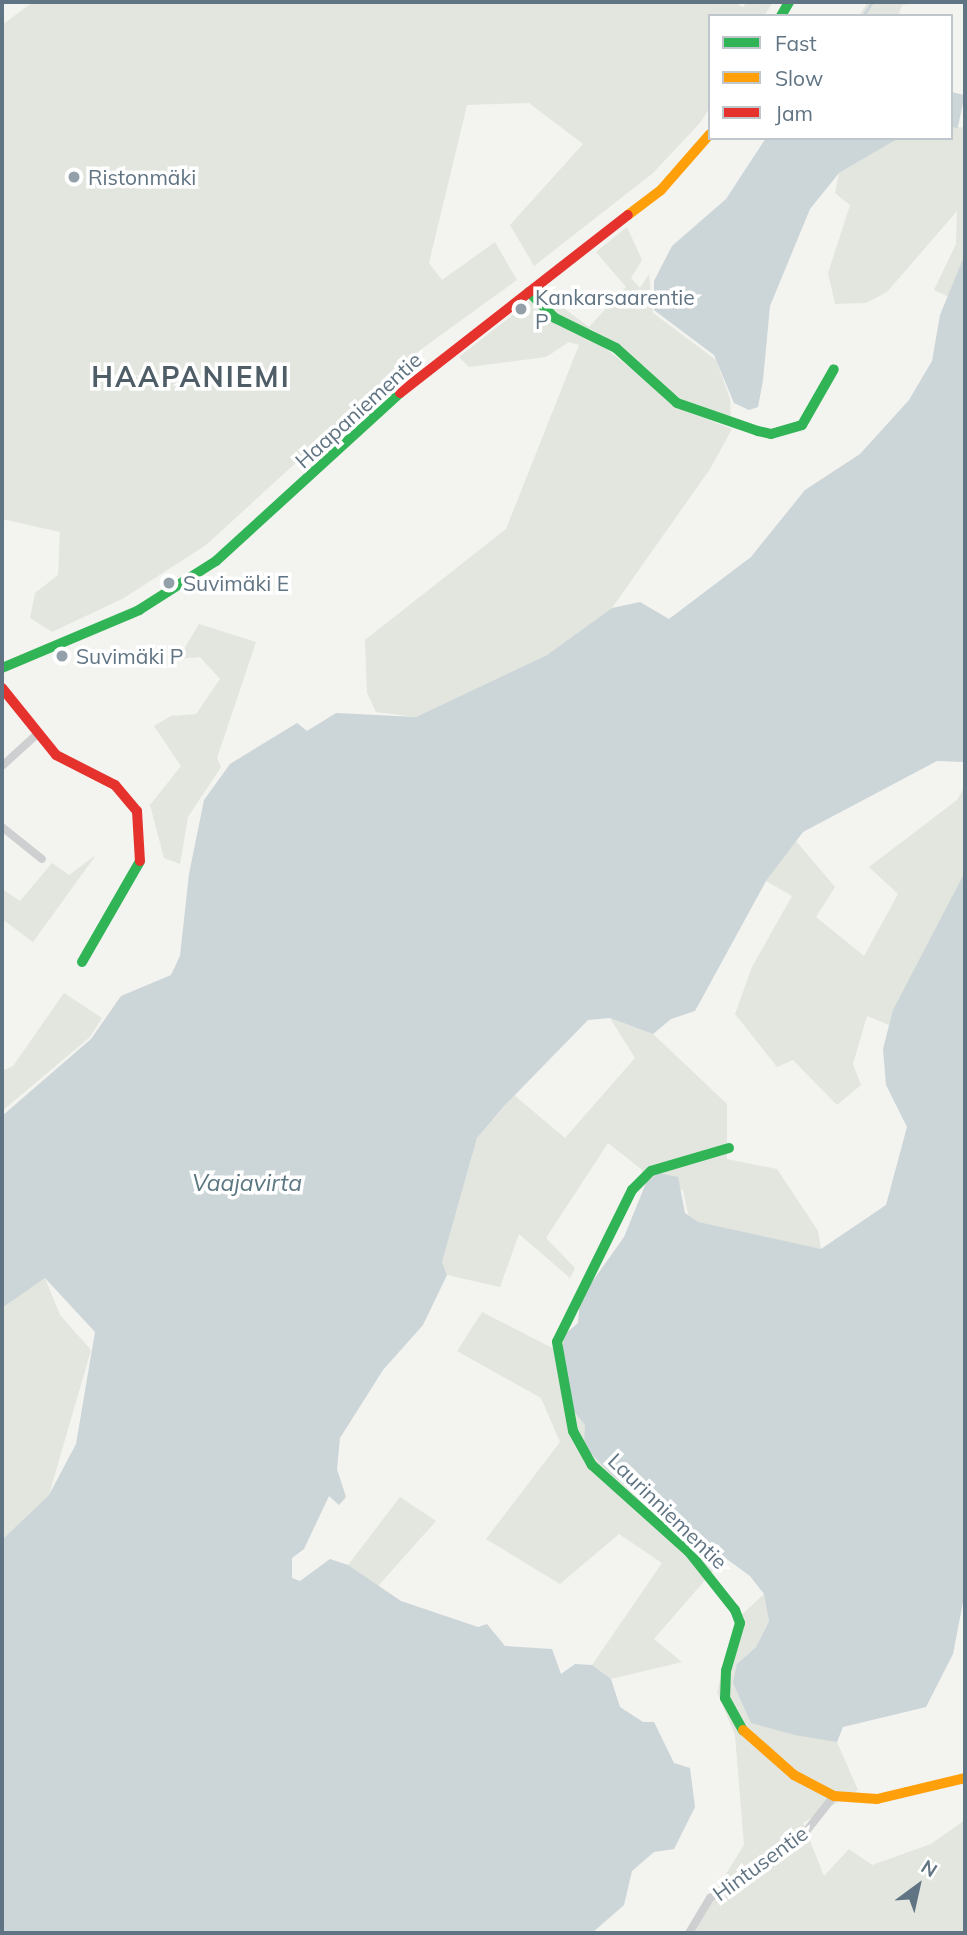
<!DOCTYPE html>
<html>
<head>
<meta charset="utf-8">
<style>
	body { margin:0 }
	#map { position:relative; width:967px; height:1935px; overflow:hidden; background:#f3f3f0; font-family:Mulish,sans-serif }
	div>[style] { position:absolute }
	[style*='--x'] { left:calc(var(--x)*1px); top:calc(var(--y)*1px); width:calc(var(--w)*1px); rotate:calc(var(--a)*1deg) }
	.green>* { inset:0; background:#e2e6de }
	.water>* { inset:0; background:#ccd5d8; transform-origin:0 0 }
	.stream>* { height:2.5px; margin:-1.25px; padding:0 1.25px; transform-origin:1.25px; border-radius:1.25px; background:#ccd5d8 }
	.street>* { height:8px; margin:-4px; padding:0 4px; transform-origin:4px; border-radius:4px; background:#cecfd0 }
	.fast>* { height:10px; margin:-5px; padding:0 5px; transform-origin:5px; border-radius:5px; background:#30b455 }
	.slow>* { height:10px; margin:-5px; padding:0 5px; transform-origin:5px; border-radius:5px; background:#ff9f0a }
	.jam>* { height:10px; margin:-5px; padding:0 5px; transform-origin:5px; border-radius:5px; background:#e5322d }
	.dots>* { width:19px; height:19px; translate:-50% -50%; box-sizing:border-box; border:4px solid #fff; border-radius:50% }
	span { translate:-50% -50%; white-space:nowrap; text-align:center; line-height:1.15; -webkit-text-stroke:7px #fff; paint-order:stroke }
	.poi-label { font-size:21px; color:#607483 }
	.left { translate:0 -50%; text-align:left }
	.street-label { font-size:21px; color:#607483 }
	.water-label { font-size:23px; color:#5b7781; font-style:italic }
	.district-label { font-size:28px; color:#4f5d67; font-weight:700; letter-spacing:2px }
	.frame { position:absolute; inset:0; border:4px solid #607483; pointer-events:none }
	.legend { position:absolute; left:708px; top:14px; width:245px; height:126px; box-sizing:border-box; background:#fff; border:2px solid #bfc7cd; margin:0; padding:9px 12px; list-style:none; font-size:21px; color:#607483 }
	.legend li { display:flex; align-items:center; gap:14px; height:35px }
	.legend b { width:35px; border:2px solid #bfc7cd }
	.north { position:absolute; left:883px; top:1851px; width:70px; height:70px; -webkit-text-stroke:5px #fff; paint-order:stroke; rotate:33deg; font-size:19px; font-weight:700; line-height:28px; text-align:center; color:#607483 }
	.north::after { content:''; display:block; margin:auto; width:24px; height:32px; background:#607483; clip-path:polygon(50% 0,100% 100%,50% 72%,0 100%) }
</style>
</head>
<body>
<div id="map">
	<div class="green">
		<div style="clip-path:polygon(33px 2px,734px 2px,743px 7px,747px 2px,773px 2px,764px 16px,710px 16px,710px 107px,700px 123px,653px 173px,534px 266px,510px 225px,583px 144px,529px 103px,467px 105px,429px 263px,442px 280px,495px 242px,517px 280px,416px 353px,206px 545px,124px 598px,52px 632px,30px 618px,35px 593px,58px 575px,60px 532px,2px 519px,2px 25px)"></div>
		<div style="clip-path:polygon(868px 2px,922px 2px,902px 5px,898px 16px,859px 16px)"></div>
		<div style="clip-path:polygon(951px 126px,965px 128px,965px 254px,949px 297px,934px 290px,956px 244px,957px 211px,887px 292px,866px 303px,835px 304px,828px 273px,850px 205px,835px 193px,839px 173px,899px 138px,951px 138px)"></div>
		<div style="clip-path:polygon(627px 227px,642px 260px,631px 278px,640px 288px,649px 274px,653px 313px,716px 360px,730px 399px,731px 420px,702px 412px,662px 387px,645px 367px,590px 328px,591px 337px,685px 411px,732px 429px,710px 469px,612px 608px,547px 655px,416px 717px,376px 712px,367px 693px,365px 640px,506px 529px,579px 345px,569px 342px,546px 357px,469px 367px,459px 357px,542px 292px,589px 327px,626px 287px,596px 252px)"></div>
		<div style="clip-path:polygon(199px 624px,256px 642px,217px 758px,221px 767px,188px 817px,180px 864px,164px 858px,150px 805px,181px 766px,154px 726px,171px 716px,196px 714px,220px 679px,200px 657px,178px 659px)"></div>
		<div style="clip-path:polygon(965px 786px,965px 872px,889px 1025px,867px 1016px,853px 1064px,861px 1085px,837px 1105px,793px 1060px,777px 1067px,735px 1014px,752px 967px,792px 896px,766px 881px,796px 841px,835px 887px,816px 917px,864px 956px,898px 894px,869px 867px,957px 800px)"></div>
		<div style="clip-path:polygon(96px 855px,33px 942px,2px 919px,2px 889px,20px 901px,52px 863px,69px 875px)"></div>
		<div style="clip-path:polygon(64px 993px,102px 1018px,90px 1037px,2px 1111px,2px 1071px,13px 1066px)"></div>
		<div style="clip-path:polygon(610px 1018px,653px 1034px,727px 1104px,727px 1159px,777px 1169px,818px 1231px,821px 1249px,720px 1231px,689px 1218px,683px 1190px,646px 1183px,641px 1169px,608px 1143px,546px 1238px,575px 1268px,570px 1278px,519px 1234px,500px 1287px,447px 1275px,442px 1262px,477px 1138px,514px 1095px,565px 1138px,635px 1058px)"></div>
		<div style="clip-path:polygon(45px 1278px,60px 1315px,91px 1350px,49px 1495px,2px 1540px,2px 1308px)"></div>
		<div style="clip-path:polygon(482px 1312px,562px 1353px,585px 1425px,613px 1476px,725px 1557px,654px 1639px,682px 1662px,611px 1679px,592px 1665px,662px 1563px,619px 1534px,560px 1584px,486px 1539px,560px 1442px,541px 1398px,457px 1351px)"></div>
		<div style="clip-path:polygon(400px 1497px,436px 1521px,378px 1586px,348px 1565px)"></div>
		<div style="clip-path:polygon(764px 1594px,769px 1620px,756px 1647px,737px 1664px,751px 1723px,837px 1742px,858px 1790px,803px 1823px,824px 1876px,849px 1849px,872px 1865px,931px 1844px,965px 1820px,965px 1933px,689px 1933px,744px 1845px,735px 1735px,717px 1692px,736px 1620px)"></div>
	</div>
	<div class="water">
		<div style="left:951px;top:92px;width:14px;height:34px;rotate:12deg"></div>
		<div style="clip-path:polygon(766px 138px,899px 138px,839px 173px,810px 209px,770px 306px,763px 380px,758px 407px,749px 410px,734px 403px,714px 355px,654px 310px,654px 281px,672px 246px,726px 199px)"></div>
		<div style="clip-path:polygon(965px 254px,965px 762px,937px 761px,803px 832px,766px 881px,695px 1011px,671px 1019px,653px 1034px,610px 1018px,588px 1020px,505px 1105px,477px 1138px,442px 1262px,447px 1275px,423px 1325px,383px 1370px,340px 1438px,337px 1469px,346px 1497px,339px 1505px,329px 1496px,304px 1549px,292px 1558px,292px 1578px,300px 1581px,330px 1559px,348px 1565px,401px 1601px,478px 1627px,487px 1624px,505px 1646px,552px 1649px,561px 1674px,575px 1664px,592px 1665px,611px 1679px,620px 1707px,643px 1722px,654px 1722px,674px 1763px,690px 1768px,695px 1807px,674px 1849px,654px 1852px,632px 1871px,624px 1905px,592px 1933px,2px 1933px,2px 1540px,49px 1495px,76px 1444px,95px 1332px,45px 1278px,2px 1308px,2px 1116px,91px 1039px,121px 996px,171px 975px,180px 956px,189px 874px,204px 800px,230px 764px,297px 723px,307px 731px,336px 713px,416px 717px,547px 655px,612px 608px,640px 602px,669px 619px,751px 557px,805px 490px,860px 454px,909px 400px,932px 361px,940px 315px)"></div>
		<div style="clip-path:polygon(965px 872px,965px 1592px,953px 1654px,926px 1707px,843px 1727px,837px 1742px,795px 1735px,751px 1723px,733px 1683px,737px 1664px,756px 1647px,769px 1621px,764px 1594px,750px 1576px,613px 1476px,584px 1446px,585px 1425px,573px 1410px,562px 1353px,564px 1335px,578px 1323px,580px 1299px,624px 1237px,646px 1183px,658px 1173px,678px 1177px,685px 1213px,698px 1222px,821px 1249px,886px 1205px,907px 1127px,886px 1085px,883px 1049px,893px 1010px)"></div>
	</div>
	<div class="stream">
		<div style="--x:863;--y:16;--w:17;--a:-57"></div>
	</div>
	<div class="street">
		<div style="--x:2;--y:766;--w:45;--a:-42.3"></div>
		<div style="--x:2;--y:827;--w:51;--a:38.7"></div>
		<div style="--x:689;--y:1933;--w:41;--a:-59"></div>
		<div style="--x:710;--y:1898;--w:74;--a:-31.1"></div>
		<div style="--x:773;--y:1860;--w:40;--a:-40"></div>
		<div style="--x:804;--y:1834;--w:48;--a:-51.7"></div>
	</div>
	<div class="fast">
		<div style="--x:781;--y:16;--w:16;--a:-60"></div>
		<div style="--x:529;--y:292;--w:37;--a:45"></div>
		<div style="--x:555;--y:318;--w:68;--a:26.2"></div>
		<div style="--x:616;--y:348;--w:82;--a:42"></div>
		<div style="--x:677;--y:403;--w:86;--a:19.1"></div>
		<div style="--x:758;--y:431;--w:13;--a:13"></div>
		<div style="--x:771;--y:434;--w:32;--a:-16"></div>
		<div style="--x:802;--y:425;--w:64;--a:-60.3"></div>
		<div style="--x:2;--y:668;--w:149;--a:-22.9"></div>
		<div style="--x:139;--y:610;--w:91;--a:-32.5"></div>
		<div style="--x:216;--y:561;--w:249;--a:-42.4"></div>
		<div style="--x:82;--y:962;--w:116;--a:-60.1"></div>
		<div style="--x:729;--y:1148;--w:81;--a:163.6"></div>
		<div style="--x:651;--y:1171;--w:27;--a:135"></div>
		<div style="--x:632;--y:1190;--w:169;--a:116.3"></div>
		<div style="--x:557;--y:1342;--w:90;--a:79.8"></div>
		<div style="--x:573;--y:1431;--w:39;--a:61"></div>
		<div style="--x:592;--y:1465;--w:130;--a:41.9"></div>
		<div style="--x:689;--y:1552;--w:74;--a:51.6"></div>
		<div style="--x:735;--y:1610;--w:14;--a:69"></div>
		<div style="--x:740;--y:1623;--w:50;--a:106.3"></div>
		<div style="--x:726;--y:1671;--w:27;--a:92"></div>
		<div style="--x:725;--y:1698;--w:37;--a:61"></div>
	</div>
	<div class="slow">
		<div style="--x:628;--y:215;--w:41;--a:-37.1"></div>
		<div style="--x:661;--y:190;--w:74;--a:-48.8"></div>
		<div style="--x:743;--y:1730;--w:68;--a:41.4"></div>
		<div style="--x:794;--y:1775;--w:45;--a:27.7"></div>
		<div style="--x:834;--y:1796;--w:43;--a:4"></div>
		<div style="--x:877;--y:1799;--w:90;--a:-13.4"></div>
	</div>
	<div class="jam">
		<div style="--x:400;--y:393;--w:289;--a:-38"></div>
		<div style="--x:2;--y:688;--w:86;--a:51.1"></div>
		<div style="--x:56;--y:755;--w:66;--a:27"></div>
		<div style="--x:115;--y:785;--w:34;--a:50"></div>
		<div style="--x:137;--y:811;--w:50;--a:86.6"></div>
	</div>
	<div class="dots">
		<div style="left:74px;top:177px;background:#93a0a9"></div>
		<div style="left:521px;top:309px;background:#93a0a9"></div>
		<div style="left:169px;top:583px;background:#93a0a9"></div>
		<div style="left:62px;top:656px;background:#93a0a9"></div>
	</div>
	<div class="poi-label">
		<span class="left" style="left:88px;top:177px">Ristonmäki</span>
		<span class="left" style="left:535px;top:309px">Kankarsaarentie<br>P</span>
		<span class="left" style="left:183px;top:583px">Suvimäki E</span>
		<span class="left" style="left:76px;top:656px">Suvimäki P</span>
	</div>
	<div class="street-label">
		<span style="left:358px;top:410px;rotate:-42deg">Haapaniementie</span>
		<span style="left:668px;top:1511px;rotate:44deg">Laurinniementie</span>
		<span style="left:760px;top:1863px;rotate:-36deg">Hintusentie</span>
	</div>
	<div class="water-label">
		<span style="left:247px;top:1183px">Vaajavirta</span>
	</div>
	<div class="district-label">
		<span style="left:191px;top:377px">HAAPANIEMI</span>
	</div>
	<div class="frame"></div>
	<ul class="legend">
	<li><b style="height:9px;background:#30b455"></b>Fast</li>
	<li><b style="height:9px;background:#ff9f0a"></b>Slow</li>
	<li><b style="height:9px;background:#e5322d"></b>Jam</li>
	</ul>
	<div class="north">N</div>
</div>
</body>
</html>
